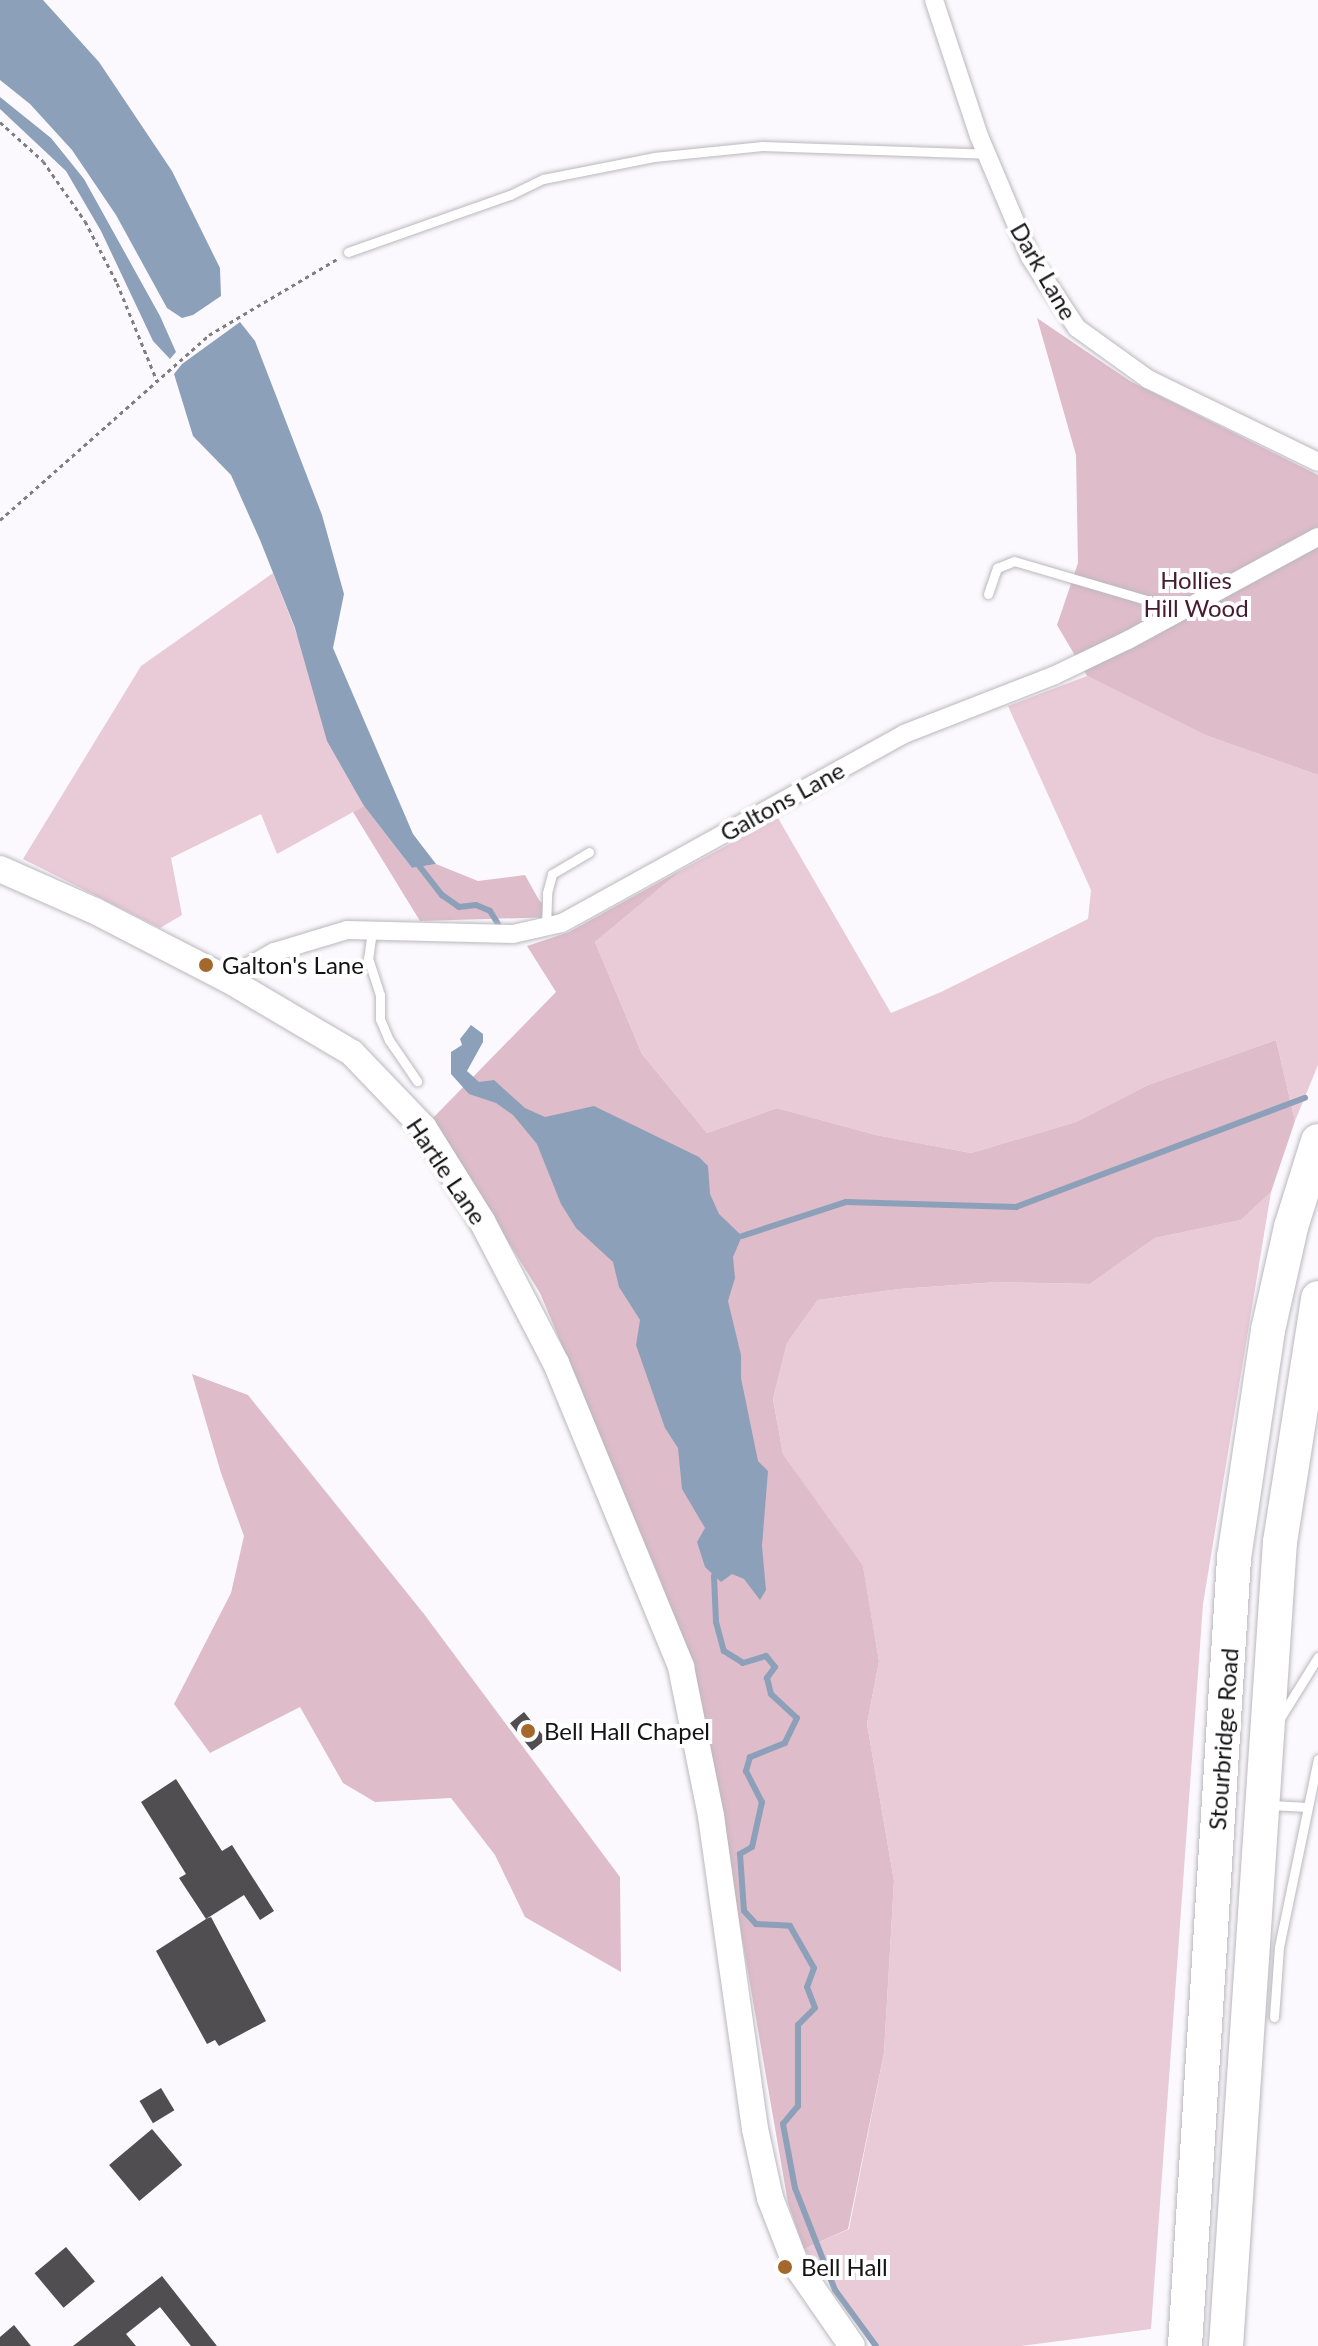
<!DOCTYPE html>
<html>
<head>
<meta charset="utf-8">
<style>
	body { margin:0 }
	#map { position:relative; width:1318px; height:2346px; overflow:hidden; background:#fbf9fe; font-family:Lato,sans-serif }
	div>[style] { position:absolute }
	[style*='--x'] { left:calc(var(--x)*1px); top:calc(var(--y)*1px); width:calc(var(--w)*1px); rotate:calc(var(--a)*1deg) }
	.green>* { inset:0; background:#e9cad7 }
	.forest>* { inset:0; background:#debcca }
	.water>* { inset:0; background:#8da0b9 }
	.stream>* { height:6px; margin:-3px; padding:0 3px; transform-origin:3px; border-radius:3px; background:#8da0b9 }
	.building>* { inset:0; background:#514e51; transform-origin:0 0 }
	.path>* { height:3px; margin-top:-1.5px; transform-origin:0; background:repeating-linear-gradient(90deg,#7e7d80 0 4px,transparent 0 8px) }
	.roads { filter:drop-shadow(0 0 2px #bab8bd) drop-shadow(0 0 2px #bab8bd) }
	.lane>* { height:9px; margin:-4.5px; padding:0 4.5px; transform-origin:4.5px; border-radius:4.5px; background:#fff }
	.street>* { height:18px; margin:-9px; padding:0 9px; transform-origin:9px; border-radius:9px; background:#fff }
	.secondary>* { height:26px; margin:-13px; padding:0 13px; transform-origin:13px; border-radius:13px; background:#fff }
	.highway>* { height:34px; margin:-17px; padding:0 17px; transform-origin:17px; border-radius:17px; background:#fff }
	.dots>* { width:22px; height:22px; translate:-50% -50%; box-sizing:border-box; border:4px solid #fff; border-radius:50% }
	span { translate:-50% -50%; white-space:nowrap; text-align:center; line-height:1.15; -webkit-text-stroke:8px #fff; paint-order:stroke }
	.street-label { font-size:24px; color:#141315 }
	.park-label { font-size:24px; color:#471b31 }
	.poi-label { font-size:24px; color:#141315 }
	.left { translate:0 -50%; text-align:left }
</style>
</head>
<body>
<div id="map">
	<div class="green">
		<div style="clip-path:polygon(273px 573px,364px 806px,277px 854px,261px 814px,171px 858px,182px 915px,160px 928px,23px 859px,141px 666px)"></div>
		<div style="clip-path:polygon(1087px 676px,1205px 735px,1318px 775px,1318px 1065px,1295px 1121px,1276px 1040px,1148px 1085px,1076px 1122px,971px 1153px,876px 1135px,777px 1108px,707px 1133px,642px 1054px,595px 942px,683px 869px,778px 818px,891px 1013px,941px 992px,1088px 919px,1091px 890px,1008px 706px)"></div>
		<div style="clip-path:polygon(1271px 1192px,1203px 1604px,1151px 2329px,1021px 2346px,876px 2346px,804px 2249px,849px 2229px,884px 2053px,894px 1881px,867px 1724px,879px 1661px,863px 1567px,783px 1454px,773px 1399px,787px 1343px,818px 1300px,900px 1289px,997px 1282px,1090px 1284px,1155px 1238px,1241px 1220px)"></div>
	</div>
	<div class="forest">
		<div style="clip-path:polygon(1037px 318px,1130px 381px,1318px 475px,1318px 775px,1205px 735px,1087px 676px,1057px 625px,1078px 563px,1076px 455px)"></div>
		<div style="clip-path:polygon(364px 806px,412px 868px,436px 864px,478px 881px,525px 875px,539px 900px,556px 917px,420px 921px,353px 812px)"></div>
		<div style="clip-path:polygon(683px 869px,595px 942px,642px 1054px,707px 1133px,777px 1108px,876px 1135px,971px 1153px,1076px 1122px,1148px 1085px,1276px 1040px,1295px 1121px,1271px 1192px,1241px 1220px,1155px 1238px,1090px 1284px,997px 1282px,900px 1289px,818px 1300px,787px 1343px,773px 1399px,783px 1454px,863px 1566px,879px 1661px,867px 1724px,894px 1881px,884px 2053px,848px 2229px,804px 2249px,788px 2203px,706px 1730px,661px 1582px,540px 1293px,432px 1119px,556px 992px,527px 946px,569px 932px)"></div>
		<div style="clip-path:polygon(192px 1374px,248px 1395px,424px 1614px,620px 1877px,621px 1972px,525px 1917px,495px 1855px,451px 1798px,375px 1802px,343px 1783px,300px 1707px,210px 1753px,174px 1704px,231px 1593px,244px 1536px,221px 1473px)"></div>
	</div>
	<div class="water">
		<div style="clip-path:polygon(0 0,43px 0,99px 62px,172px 171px,220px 268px,221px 296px,193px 315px,182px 318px,167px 308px,116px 215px,72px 150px,30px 104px,0 80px)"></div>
		<div style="clip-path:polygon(0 97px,51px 138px,84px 179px,160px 316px,176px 352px,170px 359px,153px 341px,101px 231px,66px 171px,0 109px)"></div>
		<div style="clip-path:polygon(240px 322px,255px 341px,322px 515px,344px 594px,333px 648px,413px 834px,436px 864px,412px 868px,364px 806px,327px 741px,295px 628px,260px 540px,231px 475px,193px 436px,174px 374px,182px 364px)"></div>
		<div style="clip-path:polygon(471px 1025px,483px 1034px,483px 1042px,467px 1071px,479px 1082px,494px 1080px,525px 1108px,545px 1117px,594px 1106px,699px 1157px,708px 1166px,710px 1194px,719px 1214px,742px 1236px,733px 1257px,735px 1278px,728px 1301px,741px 1355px,741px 1378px,758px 1461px,768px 1471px,762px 1546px,766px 1590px,760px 1600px,744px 1579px,732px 1574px,721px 1582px,705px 1567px,697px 1542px,705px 1528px,682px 1489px,678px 1448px,665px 1428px,636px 1345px,640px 1320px,619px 1287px,613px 1262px,576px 1228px,561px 1204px,537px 1144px,513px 1115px,496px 1103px,469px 1094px,451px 1074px,451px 1052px,462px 1045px,460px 1039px)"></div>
	</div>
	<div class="stream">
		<div style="--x:420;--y:867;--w:36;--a:52"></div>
		<div style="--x:442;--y:895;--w:21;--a:35"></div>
		<div style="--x:459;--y:907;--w:17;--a:-7"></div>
		<div style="--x:476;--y:905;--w:15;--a:23"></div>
		<div style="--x:490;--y:911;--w:15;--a:58"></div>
		<div style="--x:742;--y:1236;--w:109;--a:-18.1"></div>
		<div style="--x:846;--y:1202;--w:170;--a:1.7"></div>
		<div style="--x:1016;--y:1207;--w:309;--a:-20.7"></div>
		<div style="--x:714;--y:1576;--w:46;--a:87.5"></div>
		<div style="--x:716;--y:1622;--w:30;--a:75"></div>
		<div style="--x:724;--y:1651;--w:22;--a:32"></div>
		<div style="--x:743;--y:1663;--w:24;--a:-17"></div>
		<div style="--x:766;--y:1656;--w:14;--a:51"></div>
		<div style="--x:775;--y:1667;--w:14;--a:126"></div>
		<div style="--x:767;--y:1678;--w:16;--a:76"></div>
		<div style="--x:771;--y:1694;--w:35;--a:43"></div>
		<div style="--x:797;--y:1718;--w:28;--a:116"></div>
		<div style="--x:785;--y:1743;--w:38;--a:158"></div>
		<div style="--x:750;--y:1757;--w:15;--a:106"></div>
		<div style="--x:746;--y:1771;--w:35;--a:63"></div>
		<div style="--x:762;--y:1802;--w:46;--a:102.5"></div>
		<div style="--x:752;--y:1847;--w:14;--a:150"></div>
		<div style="--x:740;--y:1854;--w:57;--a:86"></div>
		<div style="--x:744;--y:1911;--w:18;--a:47"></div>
		<div style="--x:756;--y:1924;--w:34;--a:3"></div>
		<div style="--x:790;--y:1926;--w:48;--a:60.3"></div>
		<div style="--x:814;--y:1968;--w:20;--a:110"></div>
		<div style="--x:807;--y:1987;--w:22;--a:69"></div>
		<div style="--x:815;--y:2008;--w:24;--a:135"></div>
		<div style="--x:798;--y:2025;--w:81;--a:90"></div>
		<div style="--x:798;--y:2106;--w:23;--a:130"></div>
		<div style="--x:783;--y:2124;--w:65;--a:79.4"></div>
		<div style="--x:795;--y:2188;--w:110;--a:68.6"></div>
		<div style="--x:835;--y:2290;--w:69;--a:53.8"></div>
	</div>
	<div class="building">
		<div style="left:524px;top:1712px;width:35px;height:18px;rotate:51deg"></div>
		<div style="clip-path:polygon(176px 1779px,222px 1851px,232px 1845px,274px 1911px,260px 1920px,244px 1895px,206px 1919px,211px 1917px,266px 2021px,219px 2046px,215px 2040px,207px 2044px,156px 1951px,206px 1919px,179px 1878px,186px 1874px,141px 1802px)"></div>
		<div style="left:161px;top:2088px;width:26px;height:25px;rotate:59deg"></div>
		<div style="left:152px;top:2129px;width:47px;height:56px;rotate:50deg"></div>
		<div style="left:66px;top:2247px;width:45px;height:41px;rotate:50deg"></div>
		<div style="clip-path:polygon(162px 2276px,217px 2346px,191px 2346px,160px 2307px,126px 2334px,136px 2346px,73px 2346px)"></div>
		<div style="clip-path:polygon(14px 2325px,31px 2346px,0 2346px,0 2337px)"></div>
	</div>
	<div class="path">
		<div style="--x:0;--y:122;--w:58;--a:42.2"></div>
		<div style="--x:43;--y:161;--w:73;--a:55"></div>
		<div style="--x:85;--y:221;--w:70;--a:62.7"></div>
		<div style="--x:117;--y:283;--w:106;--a:67.8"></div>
		<div style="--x:0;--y:520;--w:279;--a:-41.5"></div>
		<div style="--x:209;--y:335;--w:149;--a:-30.7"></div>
	</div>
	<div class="roads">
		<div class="lane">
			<div style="--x:348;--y:252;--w:172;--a:-19.4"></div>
			<div style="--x:510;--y:195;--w:37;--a:-26"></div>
			<div style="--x:543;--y:179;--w:113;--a:-11.2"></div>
			<div style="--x:654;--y:157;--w:109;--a:-5.8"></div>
			<div style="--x:762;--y:146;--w:224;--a:2"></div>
			<div style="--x:988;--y:594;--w:28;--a:-71"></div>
			<div style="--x:997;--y:568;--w:18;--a:-22"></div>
			<div style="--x:1014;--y:561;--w:173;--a:16.4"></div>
			<div style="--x:546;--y:927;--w:34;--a:-88"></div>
			<div style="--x:547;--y:893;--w:20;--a:-75"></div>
			<div style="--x:552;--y:874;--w:43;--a:-30.7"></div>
			<div style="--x:372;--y:931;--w:27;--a:98"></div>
			<div style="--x:368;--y:958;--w:39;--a:72"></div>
			<div style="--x:380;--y:995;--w:24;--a:90"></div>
			<div style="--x:380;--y:1019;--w:23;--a:67"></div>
			<div style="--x:389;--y:1040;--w:50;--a:55.7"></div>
			<div style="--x:1280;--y:1718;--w:72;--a:-58.1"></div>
			<div style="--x:1271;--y:1805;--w:36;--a:3"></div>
			<div style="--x:1274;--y:2017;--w:70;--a:-85.9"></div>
			<div style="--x:1279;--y:1947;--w:192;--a:-78.3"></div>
		</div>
		<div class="street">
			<div style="--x:934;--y:0;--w:143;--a:71.7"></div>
			<div style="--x:979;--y:136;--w:131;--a:67.1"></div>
			<div style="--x:1030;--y:257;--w:85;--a:56.5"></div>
			<div style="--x:1077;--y:328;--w:87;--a:35.7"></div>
			<div style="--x:1148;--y:379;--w:189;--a:26"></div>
			<div style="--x:227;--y:979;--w:54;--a:-29.9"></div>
			<div style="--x:274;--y:952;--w:76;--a:-16.8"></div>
			<div style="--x:347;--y:930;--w:166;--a:1.4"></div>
			<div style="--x:513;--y:934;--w:50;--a:-12.7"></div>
			<div style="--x:562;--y:923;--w:391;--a:-28.9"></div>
			<div style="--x:904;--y:734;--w:162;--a:-21.3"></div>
			<div style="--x:1055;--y:675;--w:81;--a:-25.6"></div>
			<div style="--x:1128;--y:640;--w:216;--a:-28.5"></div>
		</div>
		<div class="secondary">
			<div style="--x:0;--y:869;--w:104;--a:23.9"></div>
			<div style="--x:95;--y:911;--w:148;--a:27.3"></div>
			<div style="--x:227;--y:979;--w:145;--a:30.6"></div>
			<div style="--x:352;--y:1053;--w:104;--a:46.2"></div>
			<div style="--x:424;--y:1128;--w:110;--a:58.1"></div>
			<div style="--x:482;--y:1221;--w:160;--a:62.5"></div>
			<div style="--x:556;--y:1363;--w:329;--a:67.6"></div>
			<div style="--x:681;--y:1667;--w:152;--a:78.6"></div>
			<div style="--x:711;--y:1816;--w:316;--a:82"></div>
			<div style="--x:755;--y:2129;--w:71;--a:77.7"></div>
			<div style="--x:770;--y:2198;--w:72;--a:68.8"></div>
			<div style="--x:796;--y:2265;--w:98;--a:55.3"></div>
		</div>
		<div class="highway">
			<div style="--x:1185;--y:2346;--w:790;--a:-86.44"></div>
			<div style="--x:1234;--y:1558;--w:231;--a:-81.5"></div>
			<div style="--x:1268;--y:1330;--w:106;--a:-77.4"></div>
			<div style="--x:1291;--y:1227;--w:90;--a:-72.6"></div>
			<div style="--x:1226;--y:2346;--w:806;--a:-86.16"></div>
			<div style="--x:1280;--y:1542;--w:247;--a:-81.1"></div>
		</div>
	</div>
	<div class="dots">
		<div style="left:206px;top:965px;background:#a5682c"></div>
		<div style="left:528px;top:1731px;background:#a5682c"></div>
		<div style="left:785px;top:2267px;background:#a5682c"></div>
	</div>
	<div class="street-label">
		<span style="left:1044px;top:271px;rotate:60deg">Dark Lane</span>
		<span style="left:782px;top:801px;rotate:-29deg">Galtons Lane</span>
		<span style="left:447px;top:1171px;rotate:56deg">Hartle Lane</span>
		<span style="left:1223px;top:1739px;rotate:-86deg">Stourbridge Road</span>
	</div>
	<div class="park-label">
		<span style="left:1196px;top:594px">Hollies<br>Hill Wood</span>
	</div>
	<div class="poi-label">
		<span class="left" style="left:222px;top:965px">Galton's Lane</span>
		<span class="left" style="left:544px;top:1731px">Bell Hall Chapel</span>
		<span class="left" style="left:801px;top:2267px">Bell Hall</span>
	</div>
</div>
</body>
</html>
